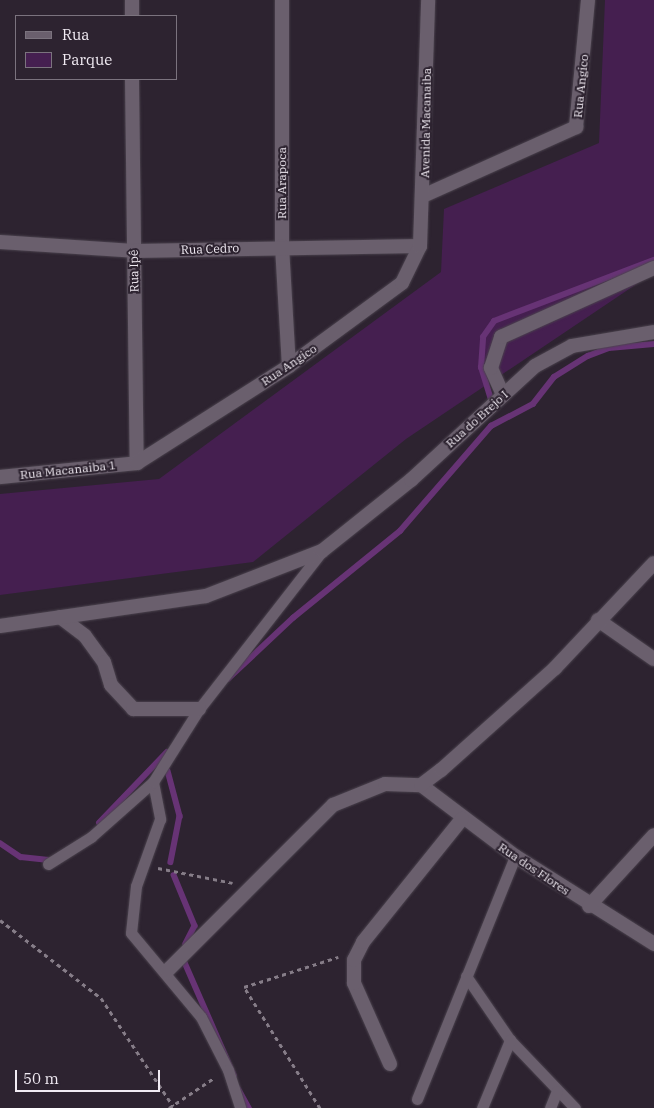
<!DOCTYPE html>
<html>
<head>
<meta charset="utf-8">
<style>
	body { margin:0 }
	#map { position:relative; width:654px; height:1108px; overflow:hidden; background:#2d2330; font-family:"IBM Plex Serif",serif }
	div>[style] { position:absolute }
	[style*='--x'] { left:calc(var(--x)*1px); top:calc(var(--y)*1px); width:calc(var(--w)*1px); rotate:calc(var(--a)*1deg) }
	.green>* { inset:0; background:#451f50 }
	.stream>* { height:5.5px; margin:-2.75px; padding:0 2.75px; transform-origin:2.75px; border-radius:2.75px; background:#673375 }
	.path>* { height:3px; margin-top:-1.5px; transform-origin:0; background:repeating-linear-gradient(90deg,#867d88 0 4px,transparent 0 8px) }
	.roads { filter:drop-shadow(0 0 1px #4a424d) drop-shadow(0 0 1px #4a424d) }
	.service>* { height:11px; margin:-5.5px; padding:0 5.5px; transform-origin:5.5px; border-radius:5.5px; background:#6a5f6d }
	.minor>* { height:14px; margin:-7px; padding:0 7px; transform-origin:7px; border-radius:7px; background:#6a5f6d }
	span { translate:-50% -50%; white-space:nowrap; text-align:center; line-height:1.15; -webkit-text-stroke:4px #2d2330; paint-order:stroke }
	.street-label { font-size:12px; color:#f1ebf3 }
	.legend { position:absolute; left:15px; top:15px; width:162px; height:65px; box-sizing:border-box; background:#2d2330; border:1px solid #7b737e; margin:0; padding:6px 9px; list-style:none; font-size:15px; color:#f1ebf3 }
	.legend li { display:flex; align-items:center; gap:10px; height:25px }
	.legend b { width:25px; border:1px solid #7b737e }
	.scale { position:absolute; left:15px; top:1070px; width:145px; height:22px; box-sizing:border-box; border:2px solid #f1ebf3; border-top:0; padding-left:6px; font-size:15px; line-height:18px; white-space:nowrap; color:#f1ebf3; -webkit-text-stroke:4px #2d2330; paint-order:stroke }
</style>
</head>
<body>
<div id="map">
	<div class="green">
		<div style="clip-path:polygon(605px 0,654px 0,654px 269px,650px 275px,406px 439px,253px 562px,0 595px,0 494px,159px 479px,441px 272px,444px 209px,599px 143px)"></div>
	</div>
	<div class="stream">
		<div style="--x:491;--y:400;--w:34;--a:-107"></div>
		<div style="--x:481;--y:368;--w:31;--a:-86"></div>
		<div style="--x:483;--y:337;--w:19;--a:-55"></div>
		<div style="--x:494;--y:321;--w:171;--a:-20.9"></div>
		<div style="--x:228;--y:679;--w:89;--a:-43.2"></div>
		<div style="--x:293;--y:618;--w:138;--a:-39.1"></div>
		<div style="--x:400;--y:531;--w:139;--a:-49.1"></div>
		<div style="--x:491;--y:426;--w:47;--a:-27.6"></div>
		<div style="--x:533;--y:404;--w:34;--a:-52"></div>
		<div style="--x:554;--y:377;--w:40;--a:-32"></div>
		<div style="--x:588;--y:356;--w:22;--a:-21"></div>
		<div style="--x:609;--y:348;--w:45;--a:-5.1"></div>
		<div style="--x:168;--y:771;--w:47;--a:75.1"></div>
		<div style="--x:180;--y:816;--w:47;--a:101.1"></div>
		<div style="--x:99;--y:823;--w:98;--a:-46.2"></div>
		<div style="--x:0;--y:843;--w:25;--a:34"></div>
		<div style="--x:21;--y:857;--w:30;--a:6"></div>
		<div style="--x:174;--y:875;--w:55;--a:67.6"></div>
		<div style="--x:195;--y:926;--w:20;--a:117"></div>
		<div style="--x:183;--y:958;--w:128;--a:66.4"></div>
		<div style="--x:238;--y:1088;--w:23;--a:61"></div>
	</div>
	<div class="path">
		<div style="--x:158;--y:868;--w:76;--a:11.3"></div>
		<div style="--x:0;--y:920;--w:128;--a:37.7"></div>
		<div style="--x:101;--y:998;--w:130;--a:56.3"></div>
		<div style="--x:169;--y:1108;--w:54;--a:-33.7"></div>
		<div style="--x:320;--y:1108;--w:143;--a:-122.1"></div>
		<div style="--x:244;--y:987;--w:99;--a:-17.7"></div>
	</div>
	<div class="roads">
		<div class="service">
			<div style="--x:153;--y:782;--w:38;--a:79"></div>
			<div style="--x:160;--y:819;--w:71;--a:109.7"></div>
			<div style="--x:136;--y:886;--w:47;--a:96.1"></div>
			<div style="--x:131;--y:933;--w:109;--a:50.2"></div>
			<div style="--x:201;--y:1017;--w:59;--a:63"></div>
			<div style="--x:228;--y:1070;--w:40;--a:72"></div>
			<div style="--x:48;--y:864;--w:51;--a:-32.1"></div>
			<div style="--x:91;--y:837;--w:83;--a:-41.6"></div>
			<div style="--x:153;--y:782;--w:86;--a:-57.8"></div>
			<div style="--x:199;--y:709;--w:200;--a:-52.1"></div>
			<div style="--x:466;--y:976;--w:78;--a:55.5"></div>
			<div style="--x:510;--y:1040;--w:94;--a:46.3"></div>
			<div style="--x:417;--y:1099;--w:262;--a:-68"></div>
			<div style="--x:482;--y:1108;--w:74;--a:-67.6"></div>
			<div style="--x:550;--y:1108;--w:18;--a:-68"></div>
		</div>
		<div class="minor">
			<div style="--x:132;--y:0;--w:16;--a:90"></div>
			<div style="--x:282;--y:0;--w:246;--a:90"></div>
			<div style="--x:282;--y:246;--w:120;--a:86.7"></div>
			<div style="--x:132;--y:79;--w:384;--a:89.3"></div>
			<div style="--x:425;--y:195;--w:166;--a:-24.2"></div>
			<div style="--x:576;--y:127;--w:128;--a:-84.6"></div>
			<div style="--x:0;--y:242;--w:134;--a:3.8"></div>
			<div style="--x:134;--y:251;--w:286;--a:-1"></div>
			<div style="--x:503;--y:395;--w:30;--a:-114"></div>
			<div style="--x:491;--y:368;--w:33;--a:-72"></div>
			<div style="--x:501;--y:337;--w:168;--a:-24.3"></div>
			<div style="--x:0;--y:477;--w:138;--a:-5.8"></div>
			<div style="--x:137;--y:463;--w:180;--a:-32.5"></div>
			<div style="--x:289;--y:366;--w:140;--a:-36.3"></div>
			<div style="--x:402;--y:283;--w:41;--a:-64.1"></div>
			<div style="--x:420;--y:246;--w:246;--a:-88.1"></div>
			<div style="--x:60;--y:617;--w:31;--a:37"></div>
			<div style="--x:85;--y:636;--w:32;--a:54"></div>
			<div style="--x:104;--y:662;--w:24;--a:73"></div>
			<div style="--x:111;--y:685;--w:33;--a:47"></div>
			<div style="--x:133;--y:709;--w:66;--a:0"></div>
			<div style="--x:598;--y:620;--w:68;--a:34.9"></div>
			<div style="--x:0;--y:626;--w:208;--a:-8.3"></div>
			<div style="--x:206;--y:596;--w:124;--a:-21.2"></div>
			<div style="--x:322;--y:551;--w:114;--a:-38.6"></div>
			<div style="--x:411;--y:480;--w:168;--a:-42.6"></div>
			<div style="--x:535;--y:366;--w:42;--a:-28.4"></div>
			<div style="--x:572;--y:346;--w:83;--a:-9.7"></div>
			<div style="--x:421;--y:785;--w:118;--a:37.1"></div>
			<div style="--x:515;--y:856;--w:165;--a:32.3"></div>
			<div style="--x:589;--y:906;--w:96;--a:-47.5"></div>
			<div style="--x:167;--y:971;--w:235;--a:-45"></div>
			<div style="--x:333;--y:805;--w:56;--a:-22"></div>
			<div style="--x:385;--y:784;--w:36;--a:2"></div>
			<div style="--x:421;--y:785;--w:25;--a:-37"></div>
			<div style="--x:441;--y:770;--w:153;--a:-41.8"></div>
			<div style="--x:555;--y:668;--w:144;--a:-46.7"></div>
			<div style="--x:390;--y:1064;--w:89;--a:-114"></div>
			<div style="--x:354;--y:983;--w:23;--a:-90"></div>
			<div style="--x:354;--y:960;--w:20;--a:-63"></div>
			<div style="--x:363;--y:942;--w:158;--a:-51.2"></div>
		</div>
	</div>
	<div class="street-label">
		<span style="left:581px;top:86px;rotate:-84deg">Rua Angico</span>
		<span style="left:426px;top:123px;rotate:-89deg">Avenida Macanaiba</span>
		<span style="left:282px;top:183px;rotate:-90deg">Rua Arapoca</span>
		<span style="left:210px;top:249px;rotate:-2deg">Rua Cedro</span>
		<span style="left:134px;top:271px;rotate:-91deg">Rua Ipê</span>
		<span style="left:289px;top:365px;rotate:-34deg">Rua Angico</span>
		<span style="left:477px;top:419px;rotate:-42deg">Rua do Brejo I</span>
		<span style="left:68px;top:470px;rotate:-6deg">Rua Macanaiba 1</span>
		<span style="left:534px;top:869px;rotate:34deg">Rua dos Flores</span>
	</div>
	<ul class="legend">
	<li><b style="height:6px;background:#6a5f6d"></b>Rua</li>
	<li><b style="height:14px;background:#451f50"></b>Parque</li>
	</ul>
	<div class="scale">50 m</div>
</div>
</body>
</html>
